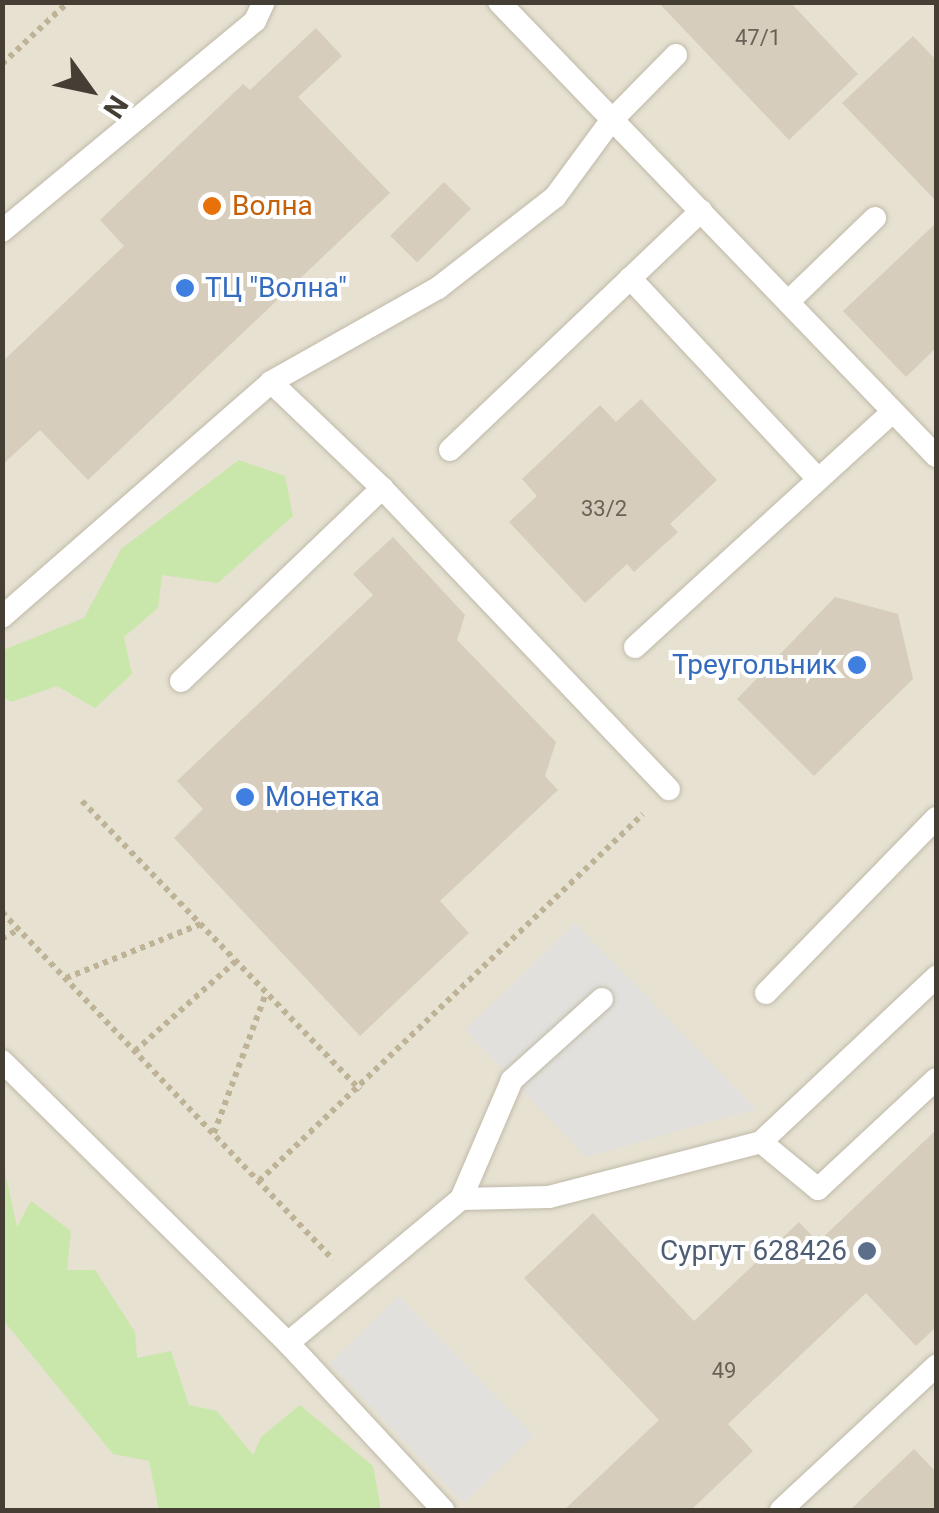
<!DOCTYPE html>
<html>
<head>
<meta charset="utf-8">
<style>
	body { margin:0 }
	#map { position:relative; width:939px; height:1513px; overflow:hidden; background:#f2eee3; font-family:Roboto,sans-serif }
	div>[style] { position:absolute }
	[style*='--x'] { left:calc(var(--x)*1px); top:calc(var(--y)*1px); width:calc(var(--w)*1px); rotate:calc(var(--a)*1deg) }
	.residential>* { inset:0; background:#e6e1d1; transform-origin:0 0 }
	.green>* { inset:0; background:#c9e7ab }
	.parking>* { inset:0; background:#e2e0dc; transform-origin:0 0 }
	.building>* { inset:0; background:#d7cdbc; transform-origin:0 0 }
	.path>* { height:6px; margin-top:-3px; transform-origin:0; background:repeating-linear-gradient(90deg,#bfb397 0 5px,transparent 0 10px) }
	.roads { filter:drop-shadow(0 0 2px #c0b9a9) drop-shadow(0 0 2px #c0b9a9) }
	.lane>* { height:22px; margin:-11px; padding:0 11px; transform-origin:11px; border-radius:11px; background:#fff }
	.dots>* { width:28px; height:28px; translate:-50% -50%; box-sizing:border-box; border:5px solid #fff; border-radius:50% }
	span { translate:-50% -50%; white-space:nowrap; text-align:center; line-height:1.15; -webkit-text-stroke:8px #fff; paint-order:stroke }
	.number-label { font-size:22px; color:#696256 }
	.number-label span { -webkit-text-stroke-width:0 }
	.food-label { font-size:28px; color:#c56008 }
	.left { translate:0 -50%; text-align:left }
	.shop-label { font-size:28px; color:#366cbe }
	.right { translate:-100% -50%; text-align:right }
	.service-label { font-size:28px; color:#4e5e75 }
	.frame { position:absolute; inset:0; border:5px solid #443e34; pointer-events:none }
	.north { position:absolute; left:40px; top:40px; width:100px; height:100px; -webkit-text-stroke:8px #fff; paint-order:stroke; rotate:123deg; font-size:28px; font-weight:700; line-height:40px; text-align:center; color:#443e34 }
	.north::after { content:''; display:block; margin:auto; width:35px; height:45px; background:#443e34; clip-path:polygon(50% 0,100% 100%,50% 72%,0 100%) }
</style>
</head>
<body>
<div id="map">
	<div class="residential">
		<div style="left:3px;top:3px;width:933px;height:1507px"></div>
	</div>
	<div class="green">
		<div style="clip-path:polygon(239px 460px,285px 476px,293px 516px,218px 583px,162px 575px,158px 608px,124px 637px,132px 674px,95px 708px,57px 686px,11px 702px,3px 697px,3px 650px,84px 618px,121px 549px)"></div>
		<div style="clip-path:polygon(3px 1163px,17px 1227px,31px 1201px,71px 1231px,67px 1270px,95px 1270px,135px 1332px,137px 1358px,171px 1351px,189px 1405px,217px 1411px,253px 1455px,261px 1437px,300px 1405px,373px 1466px,381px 1510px,159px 1510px,149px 1461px,113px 1454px,3px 1320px)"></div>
	</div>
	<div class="parking">
		<div style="clip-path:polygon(575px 923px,756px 1109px,586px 1157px,465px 1030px)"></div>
		<div style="left:399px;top:1296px;width:194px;height:97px;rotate:46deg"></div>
	</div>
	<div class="building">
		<div style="clip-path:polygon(658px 2px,790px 2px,858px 74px,789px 140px)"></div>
		<div style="clip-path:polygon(316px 28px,342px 56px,298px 97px,390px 193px,88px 480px,40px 430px,2px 465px,2px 362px,124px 246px,100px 220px,243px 84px,250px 90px)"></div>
		<div style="clip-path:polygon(913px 36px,936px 60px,936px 201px,842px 103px)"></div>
		<div style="left:444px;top:182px;width:38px;height:76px;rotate:45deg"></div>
		<div style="clip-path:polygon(936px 223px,936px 348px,906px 377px,843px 311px)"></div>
		<div style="clip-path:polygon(641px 399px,717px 480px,670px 524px,678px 532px,634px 572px,627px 564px,585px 603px,509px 522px,537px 496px,522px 479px,600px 405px,616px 422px)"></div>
		<div style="clip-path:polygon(393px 537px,465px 615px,457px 640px,556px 742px,545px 776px,558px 790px,440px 901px,469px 933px,360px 1036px,174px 838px,203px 809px,177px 781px,373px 595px,353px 574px)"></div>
		<div style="clip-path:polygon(835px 597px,898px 614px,913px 679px,814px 776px,737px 699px)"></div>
		<div style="clip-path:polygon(936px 1130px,936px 1327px,916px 1346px,866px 1293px,728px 1424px,753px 1451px,691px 1510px,564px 1510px,659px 1420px,524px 1278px,593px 1213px,694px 1321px,799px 1222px,818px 1242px)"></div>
		<div style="clip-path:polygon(914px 1449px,936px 1472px,936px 1510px,850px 1510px)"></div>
	</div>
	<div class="path">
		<div style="--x:2;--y:64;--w:91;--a:-43.2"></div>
		<div style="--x:82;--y:801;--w:401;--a:46.1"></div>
		<div style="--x:2;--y:912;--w:480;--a:46.4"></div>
		<div style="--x:2;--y:939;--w:20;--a:-30"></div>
		<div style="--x:66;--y:978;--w:145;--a:-21.8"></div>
		<div style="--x:135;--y:1051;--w:135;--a:-41.7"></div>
		<div style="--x:214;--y:1133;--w:149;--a:-69.6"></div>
		<div style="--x:259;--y:1181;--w:531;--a:-43.7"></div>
	</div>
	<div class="roads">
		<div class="lane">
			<div style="--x:499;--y:2;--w:630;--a:46.09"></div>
			<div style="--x:2;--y:231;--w:329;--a:-39.7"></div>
			<div style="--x:255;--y:21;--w:21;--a:-65"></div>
			<div style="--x:630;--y:278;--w:275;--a:46.9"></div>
			<div style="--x:788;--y:302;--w:121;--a:-44"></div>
			<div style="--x:271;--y:382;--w:153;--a:43.7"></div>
			<div style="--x:382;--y:488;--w:416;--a:46.4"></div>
			<div style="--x:450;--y:450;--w:347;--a:-43.6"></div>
			<div style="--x:2;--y:617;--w:357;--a:-41.1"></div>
			<div style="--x:271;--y:382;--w:192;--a:-29.4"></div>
			<div style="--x:438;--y:288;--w:148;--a:-37.9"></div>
			<div style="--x:555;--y:197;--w:93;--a:-53.7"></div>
			<div style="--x:610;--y:122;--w:94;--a:-45.4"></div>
			<div style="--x:635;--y:647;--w:347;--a:-42.4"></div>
			<div style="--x:181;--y:681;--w:279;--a:-43.8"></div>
			<div style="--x:766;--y:993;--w:244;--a:-45.8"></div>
			<div style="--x:2;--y:1061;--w:402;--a:44.6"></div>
			<div style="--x:288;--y:1343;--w:228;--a:47.1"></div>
			<div style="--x:761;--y:1142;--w:74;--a:39.5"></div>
			<div style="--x:818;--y:1189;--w:161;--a:-43"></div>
			<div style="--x:461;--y:1199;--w:129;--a:-66.8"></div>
			<div style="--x:512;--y:1080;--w:121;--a:-42"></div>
			<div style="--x:288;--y:1343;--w:225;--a:-39.8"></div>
			<div style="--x:461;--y:1199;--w:88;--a:-1.3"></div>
			<div style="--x:549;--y:1197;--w:219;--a:-14.5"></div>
			<div style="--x:761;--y:1142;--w:241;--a:-43.3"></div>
			<div style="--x:781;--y:1510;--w:212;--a:-42.9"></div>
		</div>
	</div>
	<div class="dots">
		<div style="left:212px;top:206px;background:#e8710a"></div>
		<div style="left:185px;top:288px;background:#3f7fe0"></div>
		<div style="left:857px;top:665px;background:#3f7fe0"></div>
		<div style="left:245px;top:797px;background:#3f7fe0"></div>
		<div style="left:867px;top:1251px;background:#5c6f8a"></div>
	</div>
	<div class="number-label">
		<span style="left:758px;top:38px">47/1</span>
		<span style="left:604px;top:509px">33/2</span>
		<span style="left:724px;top:1371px">49</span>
	</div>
	<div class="food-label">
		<span class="left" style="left:232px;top:206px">Волна</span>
	</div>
	<div class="shop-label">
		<span class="left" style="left:205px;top:288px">ТЦ "Волна"</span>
		<span class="right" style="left:837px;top:665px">Треугольник</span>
		<span class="left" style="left:265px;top:797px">Монетка</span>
	</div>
	<div class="service-label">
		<span class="right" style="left:847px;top:1251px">Сургут 628426</span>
	</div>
	<div class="frame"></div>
	<div class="north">N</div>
</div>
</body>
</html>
